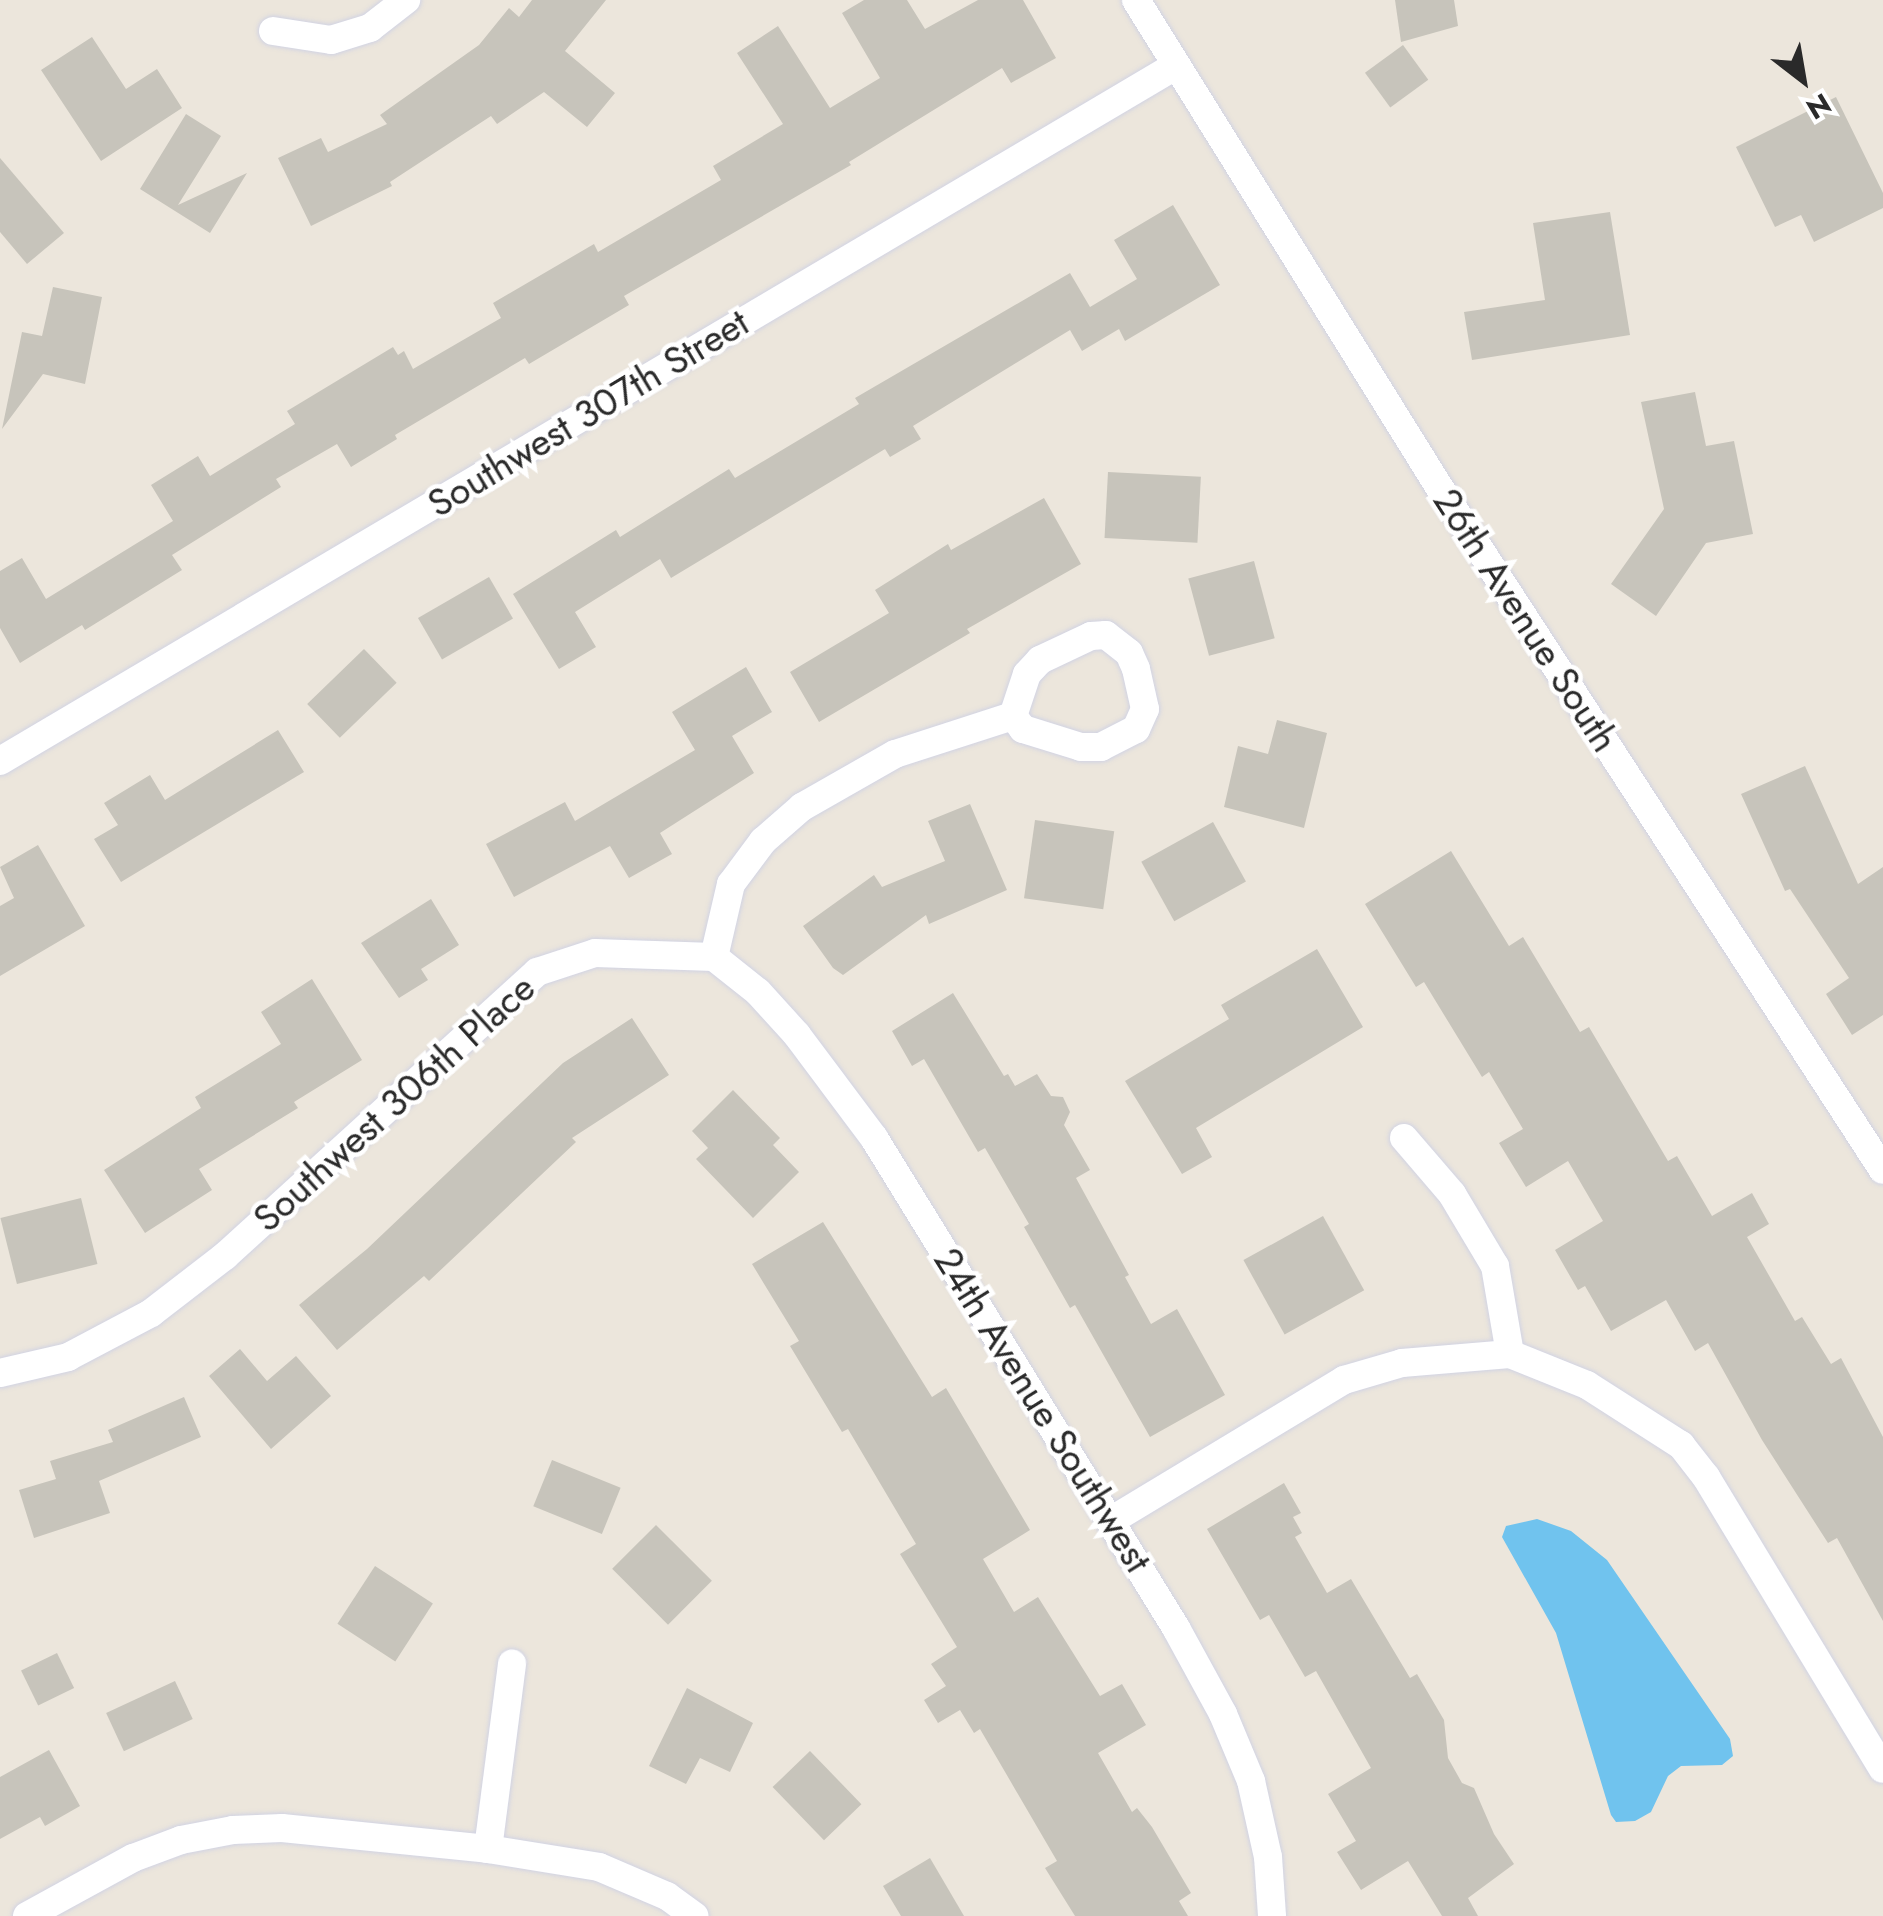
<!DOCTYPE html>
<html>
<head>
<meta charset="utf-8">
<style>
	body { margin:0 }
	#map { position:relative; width:1883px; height:1916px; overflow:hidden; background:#ece6dc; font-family:Jost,sans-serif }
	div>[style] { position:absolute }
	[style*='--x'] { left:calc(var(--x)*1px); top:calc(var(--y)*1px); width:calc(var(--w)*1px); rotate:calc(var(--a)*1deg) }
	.water>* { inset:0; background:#70c3ee }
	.building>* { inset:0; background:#c7c4bb; transform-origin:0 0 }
	.roads { filter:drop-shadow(0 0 2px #d1d3e3) drop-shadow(0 0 2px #d1d3e3) }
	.minor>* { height:28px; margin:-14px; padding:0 14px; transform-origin:14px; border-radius:14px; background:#fff }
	span { translate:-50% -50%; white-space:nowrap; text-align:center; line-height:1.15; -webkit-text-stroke:9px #fff; paint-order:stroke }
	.street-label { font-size:38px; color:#2a2a2a }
	.north { position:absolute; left:1753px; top:30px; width:100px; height:100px; -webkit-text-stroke:8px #fff; paint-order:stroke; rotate:149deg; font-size:28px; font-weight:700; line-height:40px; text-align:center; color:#2a2a2a }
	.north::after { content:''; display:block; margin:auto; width:35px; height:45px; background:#2a2a2a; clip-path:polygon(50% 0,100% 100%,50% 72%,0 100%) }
</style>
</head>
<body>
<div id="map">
	<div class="water">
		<div style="clip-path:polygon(1537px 1519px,1571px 1531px,1607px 1560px,1730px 1739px,1733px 1756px,1722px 1765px,1681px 1766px,1668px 1776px,1651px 1812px,1635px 1821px,1616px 1822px,1611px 1815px,1556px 1633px,1502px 1537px,1506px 1526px)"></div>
	</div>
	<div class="building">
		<div style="clip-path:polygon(532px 0,606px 0,565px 51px,615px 93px,587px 127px,544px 92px,497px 124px,491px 116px,390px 182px,392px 186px,311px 226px,278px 158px,321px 138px,328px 152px,387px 124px,380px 115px,479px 45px,509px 8px,519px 17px)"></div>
		<div style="clip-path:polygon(864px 0,907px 0,925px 29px,978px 0,1023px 0,1056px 58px,1011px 83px,1002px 68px,849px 162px,851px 165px,624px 296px,629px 305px,529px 364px,525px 358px,395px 435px,397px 439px,351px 467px,337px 444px,276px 479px,281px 487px,172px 555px,182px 570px,85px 630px,82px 625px,20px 663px,0 628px,0 571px,22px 558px,46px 599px,173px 521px,151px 485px,198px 456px,210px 476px,295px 424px,287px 411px,393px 347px,398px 355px,404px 351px,413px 369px,501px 318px,493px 303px,594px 244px,598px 252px,721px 180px,713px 166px,783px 124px,737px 53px,778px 26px,830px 108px,880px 78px,842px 13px)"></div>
		<div style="clip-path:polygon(1395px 0,1454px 0,1458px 26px,1401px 42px)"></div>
		<div style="clip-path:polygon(92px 37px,126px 89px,157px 69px,182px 108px,101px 161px,41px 70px)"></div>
		<div style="left:1403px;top:45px;width:43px;height:47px;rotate:54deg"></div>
		<div style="clip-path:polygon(1836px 97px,1883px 193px,1883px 208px,1814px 242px,1801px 215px,1775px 227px,1736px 147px)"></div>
		<div style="clip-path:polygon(186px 114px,221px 136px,178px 205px,247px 173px,210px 233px,140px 189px)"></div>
		<div style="clip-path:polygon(0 158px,64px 233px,27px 264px,0 232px)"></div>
		<div style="clip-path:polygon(1173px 205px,1220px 285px,1125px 341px,1119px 329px,1082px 351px,1070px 330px,913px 426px,921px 439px,890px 457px,885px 449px,671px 578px,660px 559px,575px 612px,596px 647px,559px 669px,513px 594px,616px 530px,620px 537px,729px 469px,735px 478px,859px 404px,855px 398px,1070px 273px,1090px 307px,1137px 279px,1114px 240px)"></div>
		<div style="clip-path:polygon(1610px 212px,1630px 335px,1472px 360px,1464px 312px,1545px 300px,1533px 223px)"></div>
		<div style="clip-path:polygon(53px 287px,102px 297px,85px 384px,43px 374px,2px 429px,22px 332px,42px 336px)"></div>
		<div style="clip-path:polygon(1695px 392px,1706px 446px,1734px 441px,1753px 534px,1706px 543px,1656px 616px,1611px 584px,1664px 509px,1641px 402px)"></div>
		<div style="left:1108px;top:472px;width:93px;height:66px;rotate:3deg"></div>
		<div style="clip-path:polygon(1044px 498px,1081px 564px,967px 629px,970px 633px,819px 722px,790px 672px,889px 613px,875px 590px,948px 544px,951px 550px)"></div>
		<div style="left:1254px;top:561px;width:80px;height:68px;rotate:75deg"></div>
		<div style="left:489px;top:577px;width:48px;height:82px;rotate:60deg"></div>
		<div style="left:364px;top:649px;width:47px;height:79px;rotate:46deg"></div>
		<div style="clip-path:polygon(746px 667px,772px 712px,732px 736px,754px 773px,660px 833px,672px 854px,629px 878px,610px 846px,514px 897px,486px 844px,565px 802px,575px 821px,695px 750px,672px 712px)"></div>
		<div style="clip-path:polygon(1277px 720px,1327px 733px,1304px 828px,1224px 807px,1238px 746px,1268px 754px)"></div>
		<div style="clip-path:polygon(278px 730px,304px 772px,121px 882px,94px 839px,118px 825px,104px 803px,150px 775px,165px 800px)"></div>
		<div style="clip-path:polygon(1805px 766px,1858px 884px,1883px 867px,1883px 1015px,1852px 1035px,1826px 994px,1849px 978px,1790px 889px,1785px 891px,1741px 794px)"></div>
		<div style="clip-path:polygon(970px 804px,1007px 890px,929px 924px,926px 915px,843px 975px,833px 968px,803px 926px,874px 875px,882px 887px,945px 861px,928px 821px)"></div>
		<div style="left:1035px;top:820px;width:80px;height:79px;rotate:8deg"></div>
		<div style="left:1213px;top:822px;width:68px;height:82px;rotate:61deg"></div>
		<div style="clip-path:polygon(38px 845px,85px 926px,0 976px,0 906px,14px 898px,0 867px)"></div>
		<div style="clip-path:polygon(1451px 851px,1509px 946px,1523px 937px,1580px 1032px,1589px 1027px,1668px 1161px,1677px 1156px,1712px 1216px,1752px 1193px,1769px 1224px,1747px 1237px,1795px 1321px,1802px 1317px,1831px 1364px,1841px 1358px,1883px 1437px,1883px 1621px,1837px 1538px,1828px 1543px,1762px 1440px,1708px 1343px,1695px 1351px,1666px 1300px,1611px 1331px,1585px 1286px,1578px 1290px,1555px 1250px,1603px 1221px,1568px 1161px,1526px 1187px,1499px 1143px,1523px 1129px,1489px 1072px,1482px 1077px,1424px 982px,1416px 987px,1365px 904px)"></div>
		<div style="clip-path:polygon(431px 899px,459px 945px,421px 969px,428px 980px,399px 998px,361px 943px)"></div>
		<div style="clip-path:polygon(1317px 949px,1363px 1027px,1196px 1128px,1212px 1157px,1182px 1174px,1125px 1081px,1229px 1019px,1221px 1005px)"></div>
		<div style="clip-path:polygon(312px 979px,362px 1060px,294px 1102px,298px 1108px,199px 1169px,212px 1190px,145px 1233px,104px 1170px,201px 1108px,195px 1097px,281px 1044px,261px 1012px)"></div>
		<div style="clip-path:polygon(953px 993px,1004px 1076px,1008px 1074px,1015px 1086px,1037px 1074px,1051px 1096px,1063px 1097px,1070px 1112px,1064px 1125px,1090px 1170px,1076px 1178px,1129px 1275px,1125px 1277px,1151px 1324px,1177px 1309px,1225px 1395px,1150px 1437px,1075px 1305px,1070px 1308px,1024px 1227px,1029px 1224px,985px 1148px,978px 1152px,924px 1059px,912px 1066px,892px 1031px)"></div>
		<div style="clip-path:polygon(632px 1018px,669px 1075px,572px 1138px,576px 1142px,429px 1281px,424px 1276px,337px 1350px,299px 1305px,367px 1249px,563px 1063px)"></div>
		<div style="clip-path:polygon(733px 1090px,780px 1138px,773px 1145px,799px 1172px,753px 1218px,696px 1159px,708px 1148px,692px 1131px)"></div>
		<div style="left:81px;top:1198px;width:68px;height:83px;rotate:76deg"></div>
		<div style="left:1323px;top:1216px;width:85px;height:91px;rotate:61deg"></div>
		<div style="clip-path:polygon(823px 1222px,932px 1397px,946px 1388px,1030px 1530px,983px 1559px,1014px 1612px,1038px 1597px,1100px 1696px,1122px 1684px,1146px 1725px,1098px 1753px,1132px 1812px,1137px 1808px,1152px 1827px,1191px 1893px,1179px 1901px,1188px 1916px,1075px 1916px,1045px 1868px,1057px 1861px,980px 1729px,974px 1733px,960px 1710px,938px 1723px,924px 1700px,946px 1686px,931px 1664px,957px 1647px,900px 1554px,916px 1544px,848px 1429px,842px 1432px,790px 1346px,799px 1341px,752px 1264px)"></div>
		<div style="clip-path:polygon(240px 1349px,267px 1381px,296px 1356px,331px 1396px,271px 1449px,209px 1376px)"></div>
		<div style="clip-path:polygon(184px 1397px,201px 1437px,99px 1481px,110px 1513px,34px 1538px,19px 1490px,56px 1479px,50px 1461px,113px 1442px,108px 1430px)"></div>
		<div style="left:552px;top:1460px;width:74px;height:50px;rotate:22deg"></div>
		<div style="clip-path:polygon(1284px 1483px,1301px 1513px,1293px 1517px,1302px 1533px,1295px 1537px,1327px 1593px,1351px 1579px,1410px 1678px,1417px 1674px,1444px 1720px,1448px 1758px,1462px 1783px,1474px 1788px,1494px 1834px,1514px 1864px,1468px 1898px,1478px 1916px,1442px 1916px,1408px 1861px,1361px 1890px,1337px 1852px,1356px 1841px,1328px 1794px,1371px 1768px,1316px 1671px,1305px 1677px,1269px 1615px,1260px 1620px,1207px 1529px)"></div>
		<div style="left:656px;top:1525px;width:79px;height:62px;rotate:45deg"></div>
		<div style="left:375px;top:1566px;width:69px;height:69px;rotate:33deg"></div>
		<div style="left:57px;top:1653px;width:39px;height:40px;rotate:64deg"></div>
		<div style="left:175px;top:1681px;width:42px;height:76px;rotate:65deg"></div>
		<div style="clip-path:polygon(687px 1688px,753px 1723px,730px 1772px,700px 1758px,686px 1784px,649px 1766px)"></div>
		<div style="clip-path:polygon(49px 1750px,80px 1806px,45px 1826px,40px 1817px,0 1839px,0 1777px)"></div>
		<div style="left:810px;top:1751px;width:74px;height:52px;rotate:46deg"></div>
		<div style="clip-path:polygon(930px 1858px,964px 1916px,901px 1916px,883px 1886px)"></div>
	</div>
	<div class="roads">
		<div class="minor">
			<div style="--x:1136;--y:0;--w:568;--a:58.1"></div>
			<div style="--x:1436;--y:482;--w:820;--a:56.99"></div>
			<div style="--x:273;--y:31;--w:59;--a:8.8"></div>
			<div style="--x:331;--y:40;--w:41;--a:-17.1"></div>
			<div style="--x:370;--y:28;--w:46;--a:-37.9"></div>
			<div style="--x:1106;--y:635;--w:29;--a:38"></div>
			<div style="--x:1129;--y:653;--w:17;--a:66"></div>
			<div style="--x:1136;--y:669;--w:41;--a:77.3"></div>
			<div style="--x:1145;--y:709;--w:22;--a:114"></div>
			<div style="--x:1136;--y:729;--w:39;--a:153"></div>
			<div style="--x:1101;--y:747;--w:20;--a:180"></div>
			<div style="--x:1081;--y:747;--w:61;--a:-162.8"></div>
			<div style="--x:1023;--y:729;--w:16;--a:-128"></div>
			<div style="--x:1013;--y:716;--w:44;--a:-71.6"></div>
			<div style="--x:1027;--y:674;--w:19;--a:-47"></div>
			<div style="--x:1040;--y:660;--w:56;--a:-25.2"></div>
			<div style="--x:1091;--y:636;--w:15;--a:-4"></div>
			<div style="--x:0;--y:761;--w:1365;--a:-30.6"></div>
			<div style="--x:714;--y:957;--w:56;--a:38.5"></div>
			<div style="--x:758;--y:992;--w:58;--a:47.8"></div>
			<div style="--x:797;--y:1035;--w:129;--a:53.2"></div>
			<div style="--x:874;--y:1138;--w:576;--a:58.35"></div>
			<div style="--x:1176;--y:1628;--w:98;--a:61.3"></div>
			<div style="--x:1223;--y:1714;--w:73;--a:67.3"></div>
			<div style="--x:1251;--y:1781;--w:78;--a:77.4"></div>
			<div style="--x:1268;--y:1857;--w:59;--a:86.1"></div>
			<div style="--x:1404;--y:1138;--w:74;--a:49.4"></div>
			<div style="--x:1452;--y:1194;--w:84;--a:59.2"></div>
			<div style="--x:1495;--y:1266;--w:89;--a:80.3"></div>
			<div style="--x:0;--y:1373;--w:70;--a:-13.2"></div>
			<div style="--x:68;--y:1357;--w:94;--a:-27.9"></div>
			<div style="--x:151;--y:1313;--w:93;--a:-37.6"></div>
			<div style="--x:225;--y:1256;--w:422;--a:-42.3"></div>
			<div style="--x:537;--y:972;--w:61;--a:-18.1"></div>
			<div style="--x:595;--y:953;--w:119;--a:1.9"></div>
			<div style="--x:714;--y:957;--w:75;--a:-76.9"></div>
			<div style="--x:731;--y:884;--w:54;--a:-53.3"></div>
			<div style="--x:763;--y:841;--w:52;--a:-41.1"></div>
			<div style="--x:802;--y:807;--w:107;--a:-29.7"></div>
			<div style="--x:895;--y:754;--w:124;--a:-17.9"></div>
			<div style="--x:1112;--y:1520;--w:271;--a:-31.1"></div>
			<div style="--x:1344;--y:1380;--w:60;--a:-16.3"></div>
			<div style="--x:1402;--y:1363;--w:108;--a:-4.8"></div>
			<div style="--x:1510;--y:1354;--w:83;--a:21.9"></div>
			<div style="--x:1587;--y:1385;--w:112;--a:32.6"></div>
			<div style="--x:1681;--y:1445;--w:41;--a:52"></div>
			<div style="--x:1706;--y:1477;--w:341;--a:58.8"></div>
			<div style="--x:488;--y:1849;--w:187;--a:-82.6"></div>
			<div style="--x:27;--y:1916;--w:121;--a:-28.7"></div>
			<div style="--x:133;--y:1858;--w:51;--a:-20.6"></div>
			<div style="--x:181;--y:1840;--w:53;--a:-10.9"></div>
			<div style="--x:233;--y:1830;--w:49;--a:-2.3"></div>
			<div style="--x:282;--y:1828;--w:207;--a:5.8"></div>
			<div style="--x:488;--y:1849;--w:112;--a:9.2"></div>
			<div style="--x:599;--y:1867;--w:74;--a:23.1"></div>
			<div style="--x:667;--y:1896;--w:34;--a:36"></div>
		</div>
	</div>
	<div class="street-label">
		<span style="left:588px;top:413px;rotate:-31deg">Southwest 307th Street</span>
		<span style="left:1526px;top:620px;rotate:57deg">26th Avenue South</span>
		<span style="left:394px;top:1103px;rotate:-42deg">Southwest 306th Place</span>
		<span style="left:1043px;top:1410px;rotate:58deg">24th Avenue Southwest</span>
	</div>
	<div class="north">N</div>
</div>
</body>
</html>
